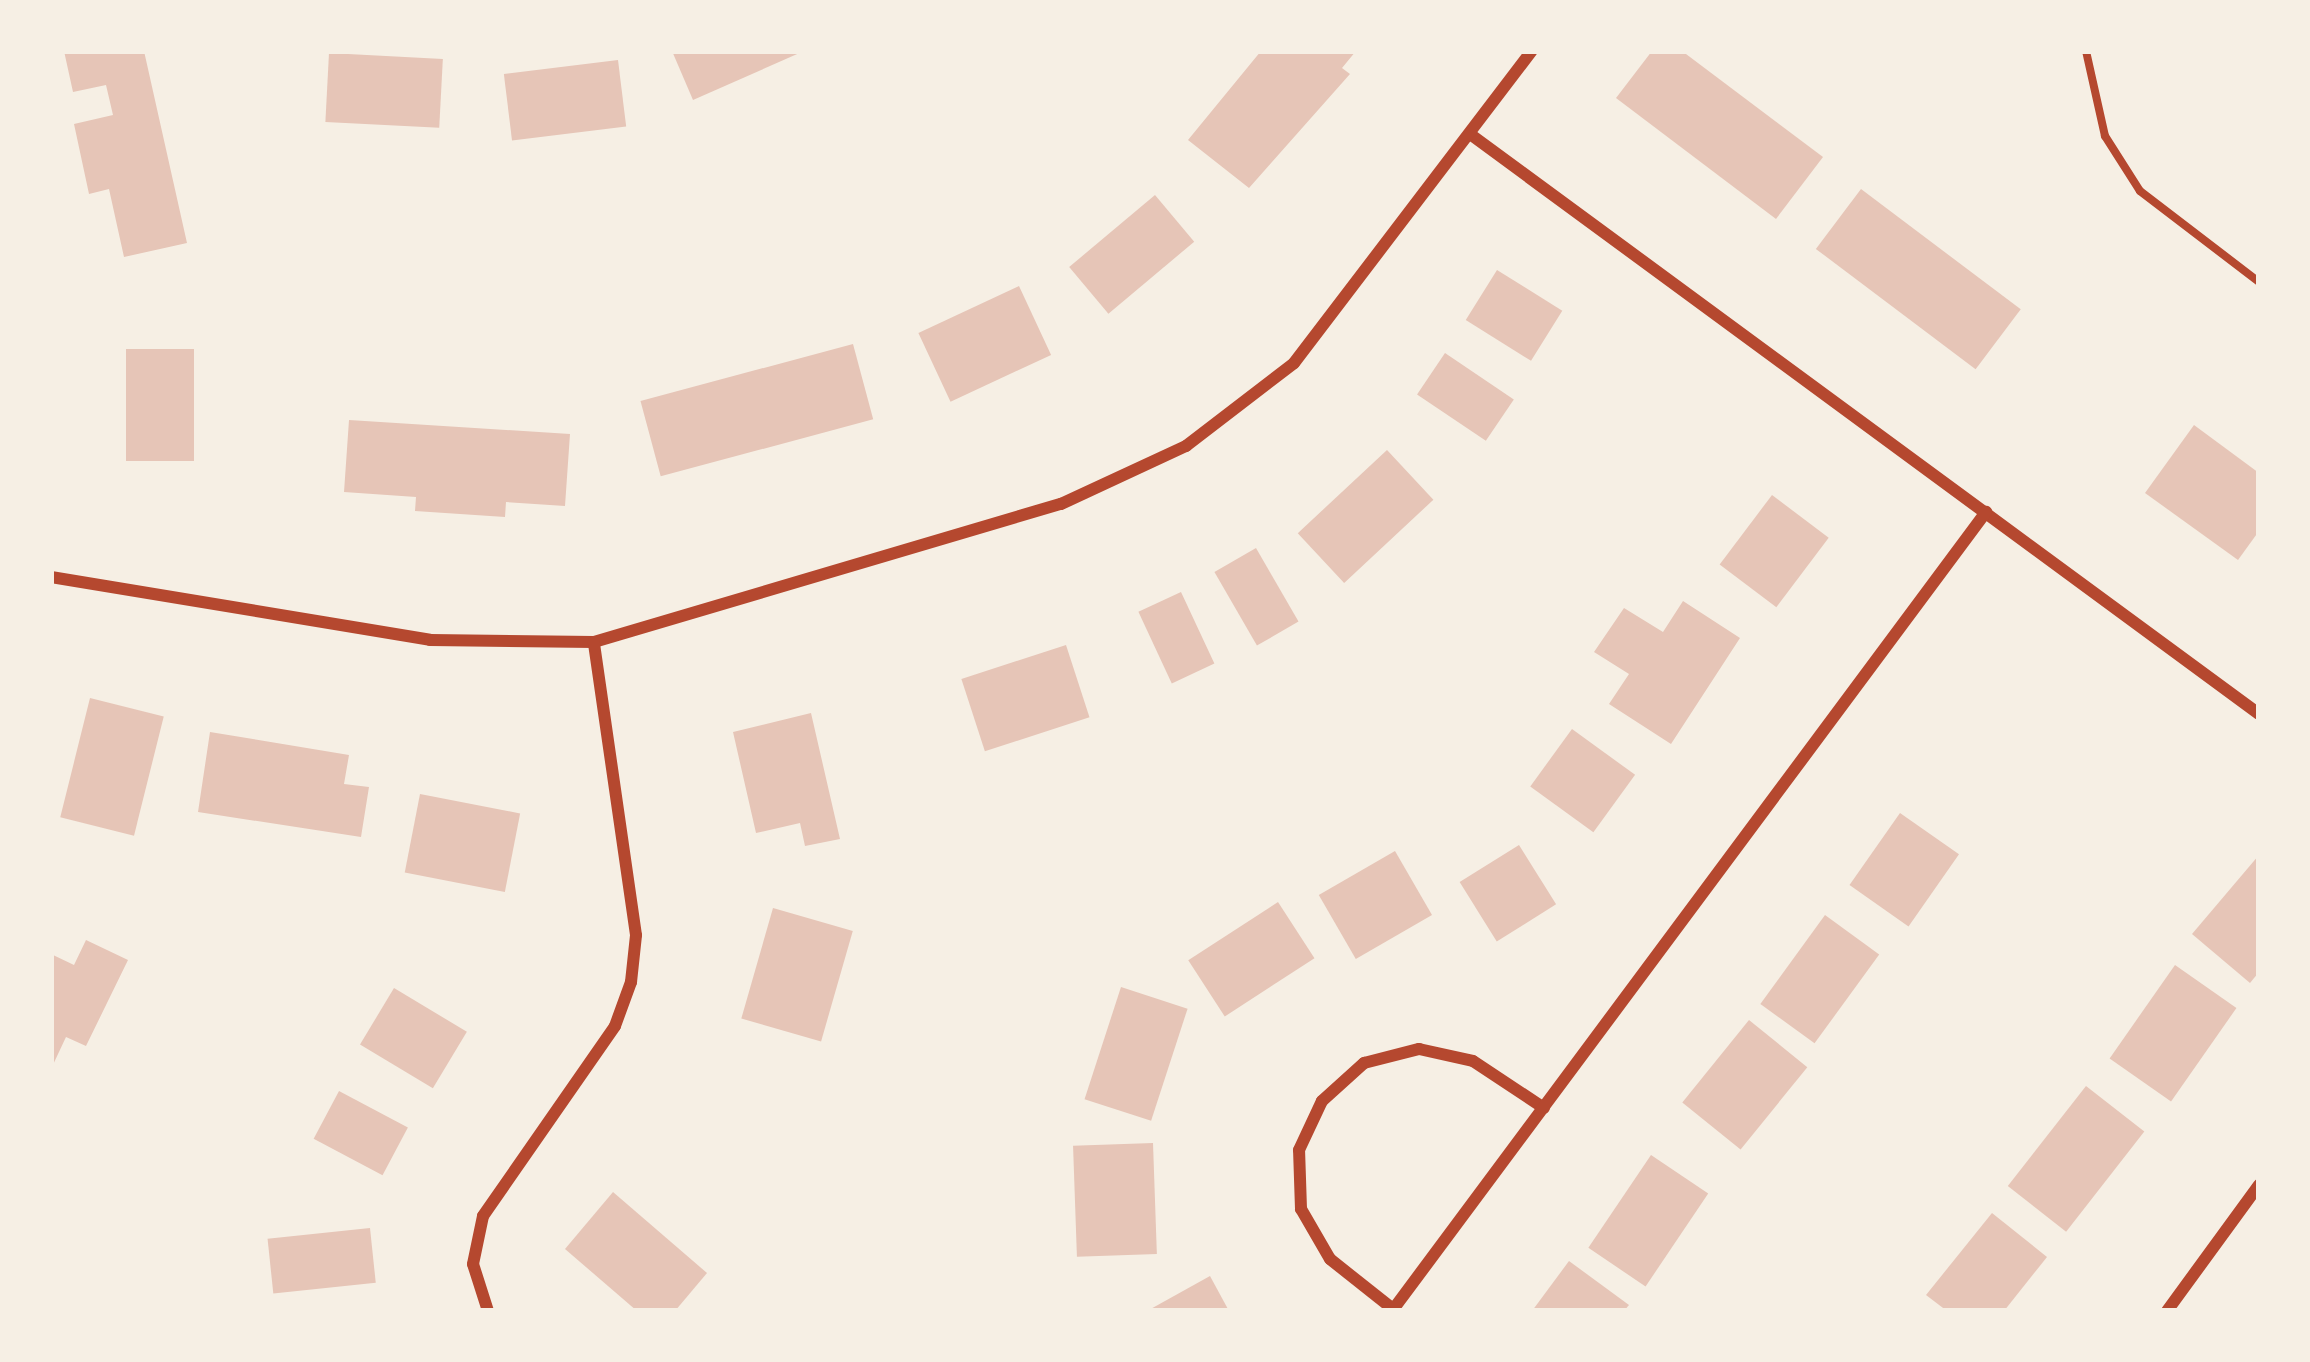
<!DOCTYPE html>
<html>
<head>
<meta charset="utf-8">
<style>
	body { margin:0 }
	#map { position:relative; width:2310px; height:1362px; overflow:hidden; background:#f6efe4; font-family:"DejaVu Sans",sans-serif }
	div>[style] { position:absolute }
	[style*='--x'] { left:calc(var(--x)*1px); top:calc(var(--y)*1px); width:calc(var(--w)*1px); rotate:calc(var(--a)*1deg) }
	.building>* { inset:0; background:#e6c5b7; transform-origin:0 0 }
	.path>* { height:8px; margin:-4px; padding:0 4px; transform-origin:4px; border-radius:4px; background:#b5482f }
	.minor>* { height:12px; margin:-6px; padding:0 6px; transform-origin:6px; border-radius:6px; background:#b5482f }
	span { translate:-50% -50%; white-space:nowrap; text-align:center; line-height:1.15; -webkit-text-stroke:10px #f6efe4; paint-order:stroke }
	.frame { position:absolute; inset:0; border:54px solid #f6efe4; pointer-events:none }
</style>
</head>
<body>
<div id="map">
	<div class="building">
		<div style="clip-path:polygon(64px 51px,144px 51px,187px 243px,124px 257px,109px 189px,89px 194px,74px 124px,113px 115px,106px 85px,73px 92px)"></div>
		<div style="clip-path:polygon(672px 51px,804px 51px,693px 100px)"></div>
		<div style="clip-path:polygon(1261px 51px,1356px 51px,1342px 68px,1350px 74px,1249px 188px,1188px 140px)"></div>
		<div style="clip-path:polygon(1652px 51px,1682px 51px,1823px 157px,1776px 219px,1616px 98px)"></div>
		<div style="left:329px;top:53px;width:114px;height:69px;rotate:3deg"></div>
		<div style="left:618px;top:60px;width:67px;height:115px;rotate:83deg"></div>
		<div style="left:1861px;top:189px;width:200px;height:75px;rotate:37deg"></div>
		<div style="left:1155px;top:195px;width:61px;height:112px;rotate:50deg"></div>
		<div style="left:1497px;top:270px;width:77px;height:59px;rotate:32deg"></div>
		<div style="left:1019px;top:286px;width:76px;height:111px;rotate:65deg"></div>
		<div style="left:853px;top:344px;width:78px;height:220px;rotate:75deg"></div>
		<div style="left:126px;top:349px;width:68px;height:112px"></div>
		<div style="left:1445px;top:353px;width:83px;height:50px;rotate:34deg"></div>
		<div style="clip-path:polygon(349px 420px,570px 434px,565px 506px,506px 502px,505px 517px,415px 511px,416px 497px,344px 492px)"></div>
		<div style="clip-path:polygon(2194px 425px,2259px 473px,2259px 531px,2238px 560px,2145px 493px)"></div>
		<div style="left:1387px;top:450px;width:68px;height:122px;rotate:47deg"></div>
		<div style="left:1772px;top:495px;width:71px;height:87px;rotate:37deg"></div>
		<div style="left:1256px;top:548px;width:85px;height:48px;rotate:60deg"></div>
		<div style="left:1181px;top:592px;width:79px;height:47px;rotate:65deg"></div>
		<div style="clip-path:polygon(1683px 601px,1740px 638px,1671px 744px,1609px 704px,1629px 674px,1594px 652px,1624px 608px,1663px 632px)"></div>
		<div style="left:1066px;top:645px;width:76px;height:110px;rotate:72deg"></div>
		<div style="left:90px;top:698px;width:76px;height:123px;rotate:14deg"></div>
		<div style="clip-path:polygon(811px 713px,840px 839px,805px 846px,800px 823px,756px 833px,733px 732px)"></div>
		<div style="left:1572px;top:729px;width:78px;height:71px;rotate:36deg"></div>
		<div style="clip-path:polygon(210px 732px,349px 755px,344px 784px,369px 787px,361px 837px,198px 812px)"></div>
		<div style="left:420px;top:794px;width:102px;height:80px;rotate:11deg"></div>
		<div style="left:1900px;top:813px;width:72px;height:88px;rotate:35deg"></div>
		<div style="left:1519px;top:845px;width:70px;height:70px;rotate:58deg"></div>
		<div style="left:1395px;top:851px;width:74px;height:88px;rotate:60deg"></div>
		<div style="clip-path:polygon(2259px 855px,2259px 972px,2250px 983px,2192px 934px)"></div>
		<div style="left:1278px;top:902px;width:67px;height:107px;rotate:57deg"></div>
		<div style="left:773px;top:908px;width:83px;height:115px;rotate:16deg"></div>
		<div style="left:1825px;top:915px;width:67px;height:110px;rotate:36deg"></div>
		<div style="clip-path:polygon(86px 940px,128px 960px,86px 1046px,66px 1037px,51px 1069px,51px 954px,74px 965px)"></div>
		<div style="left:2175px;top:965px;width:75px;height:114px;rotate:35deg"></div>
		<div style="left:1121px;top:987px;width:70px;height:118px;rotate:18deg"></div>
		<div style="left:394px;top:988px;width:85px;height:66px;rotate:31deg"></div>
		<div style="left:1749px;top:1020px;width:75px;height:106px;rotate:39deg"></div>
		<div style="left:2086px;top:1086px;width:74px;height:127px;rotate:38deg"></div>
		<div style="left:339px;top:1091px;width:78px;height:54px;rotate:28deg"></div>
		<div style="left:1153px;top:1143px;width:111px;height:80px;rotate:88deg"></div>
		<div style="left:1651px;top:1155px;width:69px;height:112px;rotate:34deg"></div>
		<div style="clip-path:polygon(613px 1192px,707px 1273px,675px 1311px,637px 1311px,565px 1249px)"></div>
		<div style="clip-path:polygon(1992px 1213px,2047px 1257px,2004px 1311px,1947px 1311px,1926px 1295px)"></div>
		<div style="left:370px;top:1228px;width:55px;height:103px;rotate:84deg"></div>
		<div style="clip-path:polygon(1569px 1261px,1629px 1305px,1624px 1311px,1532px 1311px)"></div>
		<div style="clip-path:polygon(1210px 1276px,1229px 1311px,1147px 1311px)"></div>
	</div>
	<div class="path">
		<div style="--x:2086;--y:51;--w:87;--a:77.4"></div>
		<div style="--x:2105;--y:136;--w:65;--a:57.5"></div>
		<div style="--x:2140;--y:191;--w:150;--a:37.4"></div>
	</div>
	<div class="minor">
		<div style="--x:1470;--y:134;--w:979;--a:36.32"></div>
		<div style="--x:51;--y:577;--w:384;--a:9.4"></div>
		<div style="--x:430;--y:640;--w:164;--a:0.7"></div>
		<div style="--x:594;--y:642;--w:487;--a:-16.5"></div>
		<div style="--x:1061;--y:504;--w:138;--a:-24.9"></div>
		<div style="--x:1186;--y:446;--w:136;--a:-37.5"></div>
		<div style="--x:1294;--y:363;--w:392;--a:-52.7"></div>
		<div style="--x:1393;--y:1309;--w:80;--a:-141.6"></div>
		<div style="--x:1330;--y:1259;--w:58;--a:-120.1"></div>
		<div style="--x:1301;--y:1209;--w:59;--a:-91.9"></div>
		<div style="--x:1299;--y:1150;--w:54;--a:-64.9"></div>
		<div style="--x:1322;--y:1101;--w:57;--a:-42.1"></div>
		<div style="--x:1364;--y:1063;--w:57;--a:-14.3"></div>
		<div style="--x:1419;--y:1049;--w:55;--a:12.5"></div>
		<div style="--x:1473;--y:1061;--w:85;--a:33.5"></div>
		<div style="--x:488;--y:1311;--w:49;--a:-107.7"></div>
		<div style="--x:473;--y:1264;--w:49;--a:-78.2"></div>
		<div style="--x:483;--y:1216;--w:231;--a:-55.2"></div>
		<div style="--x:615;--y:1026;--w:47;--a:-70"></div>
		<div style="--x:631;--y:982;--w:47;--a:-83.9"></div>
		<div style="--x:636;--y:935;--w:296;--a:-98.2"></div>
		<div style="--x:1392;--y:1311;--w:996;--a:-53.37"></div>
		<div style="--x:2167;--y:1311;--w:156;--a:-53.9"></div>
	</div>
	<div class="frame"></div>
</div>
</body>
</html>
